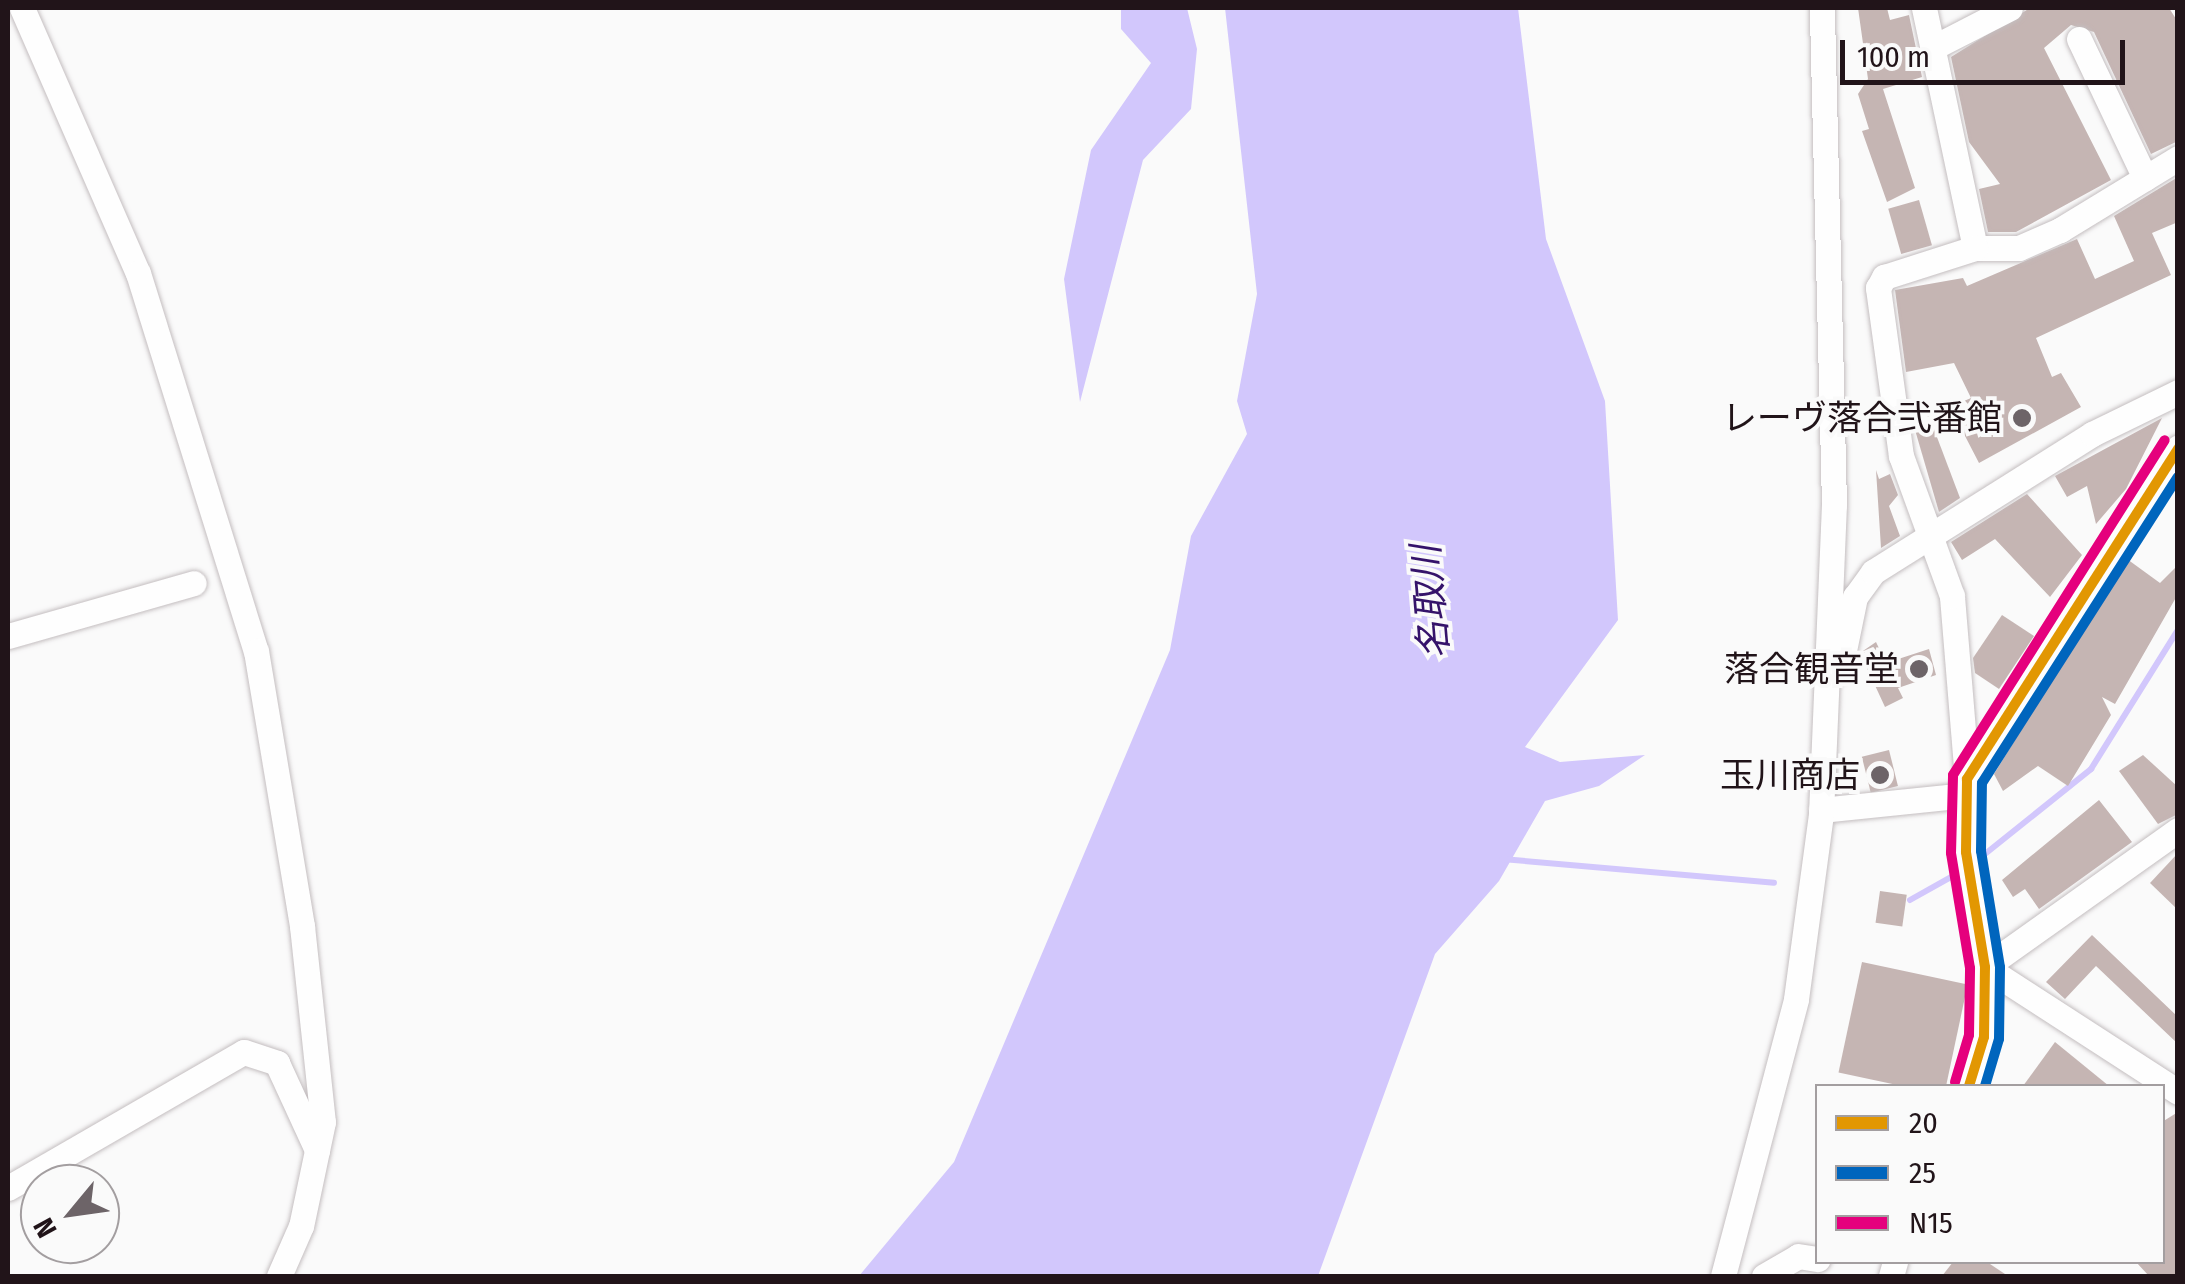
<!DOCTYPE html>
<html>
<head>
<meta charset="utf-8">
<style>
	body { margin:0 }
	#map { position:relative; width:2185px; height:1284px; overflow:hidden; background:#fafafa; font-family:"Fira Sans Condensed","Noto Sans JP",sans-serif }
	div>[style] { position:absolute }
	[style*='--x'] { left:calc(var(--x)*1px); top:calc(var(--y)*1px); width:calc(var(--w)*1px); rotate:calc(var(--a)*1deg) }
	.water>* { inset:0; background:#d2c7fc }
	.stream>* { height:6px; margin:-3px; padding:0 3px; transform-origin:3px; border-radius:3px; background:#d2c7fc }
	.building>* { inset:0; background:#c5b5b3; transform-origin:0 0 }
	.roads { filter:drop-shadow(0 0 2px #c4bec0) drop-shadow(0 0 2px #c4bec0) }
	.minor>* { height:25px; margin:-12.5px; padding:0 12.5px; transform-origin:12.5px; border-radius:12.5px; background:#fefefe }
	.bus-1>* { height:10px; margin:-5px; padding:0 5px; transform-origin:5px; border-radius:5px; background:#e29702 }
	.bus-2>* { height:10px; margin:-5px; padding:0 5px; transform-origin:5px; border-radius:5px; background:#0065bd }
	.bus-3>* { height:10px; margin:-5px; padding:0 5px; transform-origin:5px; border-radius:5px; background:#e5007d }
	.dots>* { width:28px; height:28px; translate:-50% -50%; box-sizing:border-box; border:5px solid #fafafa; border-radius:50% }
	span { translate:-50% -50%; white-space:nowrap; text-align:center; line-height:1.15; -webkit-text-stroke:8px #fafafa; paint-order:stroke }
	.poi-label { font-size:35px; color:#211419 }
	.right { translate:-100% -50%; text-align:right }
	.water-label { font-size:38px; color:#35136a; font-style:italic }
	.frame { position:absolute; inset:0; border:10px solid #211419; pointer-events:none }
	.legend { position:absolute; left:1815px; top:1084px; width:350px; height:180px; box-sizing:border-box; background:#fafafa; border:2px solid #a39ea0; margin:0; padding:12px 18px; list-style:none; font-size:30px; color:#211419 }
	.legend li { display:flex; align-items:center; gap:20px; height:50px }
	.legend b { width:50px; border:2px solid #a39ea0 }
	.north { position:absolute; left:20px; top:1164px; width:100px; height:100px; box-sizing:border-box; background:#fafafa; border:2px solid #a39ea0; border-radius:50%; rotate:241deg; font-size:28px; font-weight:700; line-height:40px; text-align:center; color:#211419 }
	.north::after { content:''; display:block; margin:auto; width:35px; height:45px; background:#6d6468; clip-path:polygon(50% 0,100% 100%,50% 72%,0 100%) }
	.scale { position:absolute; left:1840px; top:40px; width:285px; height:45px; box-sizing:border-box; border:5px solid #211419; border-top:0; padding-left:12px; font-size:30px; line-height:35px; white-space:nowrap; color:#211419; -webkit-text-stroke:8px #fafafa; paint-order:stroke }
</style>
</head>
<body>
<div id="map">
	<div class="water">
		<div style="clip-path:polygon(1121px 8px,1187px 8px,1197px 49px,1191px 109px,1143px 160px,1080px 402px,1064px 279px,1091px 150px,1151px 63px,1121px 29px)"></div>
		<div style="clip-path:polygon(1225px 8px,1518px 8px,1546px 239px,1605px 401px,1618px 620px,1525px 747px,1560px 762px,1645px 755px,1599px 786px,1545px 801px,1499px 881px,1435px 954px,1318px 1276px,859px 1276px,954px 1162px,1170px 650px,1191px 536px,1247px 434px,1237px 401px,1257px 294px)"></div>
	</div>
	<div class="stream">
		<div style="--x:1502;--y:859;--w:273;--a:5"></div>
		<div style="--x:1975;--y:862;--w:149;--a:-38.7"></div>
		<div style="--x:2091;--y:769;--w:164;--a:-58"></div>
		<div style="--x:1910;--y:900;--w:57;--a:-29.2"></div>
	</div>
	<div class="building">
		<div style="clip-path:polygon(1858px 8px,1887px 8px,1890px 20px,1909px 15px,1922px 77px,1883px 89px,1915px 188px,1887px 202px,1862px 131px,1869px 129px,1858px 94px,1868px 79px)"></div>
		<div style="clip-path:polygon(2169px 8px,2178px 22px,2178px 141px,2151px 154px,2094px 32px,2071px 25px,2044px 48px,2111px 180px,2016px 232px,1988px 232px,1979px 189px,2000px 184px,1969px 142px,1951px 57px,2030px 8px)"></div>
		<div style="clip-path:polygon(2178px 177px,2178px 222px,2152px 233px,2171px 275px,2036px 338px,2052px 377px,2061px 373px,2081px 407px,1979px 463px,1950px 407px,1971px 398px,1954px 363px,1906px 372px,1895px 290px,1963px 278px,1967px 286px,2077px 239px,2095px 279px,2134px 261px,2114px 216px)"></div>
		<div style="left:1919px;top:200px;width:47px;height:32px;rotate:74deg"></div>
		<div style="clip-path:polygon(1929px 416px,1960px 498px,1939px 512px,1913px 423px)"></div>
		<div style="clip-path:polygon(2162px 418px,2126px 489px,2096px 524px,2087px 486px,2067px 497px,2055px 476px)"></div>
		<div style="clip-path:polygon(1876px 470px,1879px 479px,1890px 474px,1898px 495px,1889px 506px,1900px 536px,1881px 548px)"></div>
		<div style="clip-path:polygon(2027px 494px,2082px 555px,2050px 597px,1995px 539px,1962px 560px,1951px 542px)"></div>
		<div style="clip-path:polygon(2127px 559px,2160px 583px,2178px 565px,2178px 594px,2115px 704px,2102px 697px,2111px 715px,2068px 786px,2038px 766px,2003px 791px,1994px 774px)"></div>
		<div style="clip-path:polygon(2002px 615px,2034px 636px,1999px 689px,1975px 673px,1973px 658px)"></div>
		<div style="clip-path:polygon(1876px 642px,1886px 663px,1929px 649px,1936px 675px,1898px 688px,1903px 698px,1885px 707px,1860px 653px)"></div>
		<div style="left:1889px;top:750px;width:37px;height:28px;rotate:76deg"></div>
		<div style="clip-path:polygon(2143px 755px,2178px 787px,2178px 814px,2158px 824px,2119px 771px)"></div>
		<div style="clip-path:polygon(2099px 800px,2132px 842px,2039px 909px,2025px 889px,2013px 897px,2002px 880px)"></div>
		<div style="clip-path:polygon(2178px 853px,2178px 910px,2150px 883px)"></div>
		<div style="left:1880px;top:891px;width:27px;height:32px;rotate:8deg"></div>
		<div style="clip-path:polygon(2092px 935px,2178px 1017px,2178px 1044px,2096px 966px,2065px 999px,2046px 982px)"></div>
		<div style="left:1862px;top:962px;width:108px;height:113px;rotate:12deg"></div>
		<div style="clip-path:polygon(2055px 1042px,2109px 1086px,2023px 1086px)"></div>
		<div style="clip-path:polygon(2178px 1112px,2178px 1276px,2149px 1276px,2136px 1262px,2162px 1262px,2162px 1122px)"></div>
		<div style="clip-path:polygon(1953px 1262px,1987px 1262px,2008px 1276px,1942px 1276px)"></div>
	</div>
	<div class="roads">
		<div class="minor">
			<div style="--x:22;--y:8;--w:289;--a:66.4"></div>
			<div style="--x:138;--y:273;--w:396;--a:72.7"></div>
			<div style="--x:256;--y:651;--w:279;--a:80.5"></div>
			<div style="--x:302;--y:926;--w:197;--a:83.9"></div>
			<div style="--x:323;--y:1122;--w:106;--a:101.9"></div>
			<div style="--x:301;--y:1226;--w:55;--a:113.7"></div>
			<div style="--x:1924;--y:8;--w:245;--a:78"></div>
			<div style="--x:1975;--y:248;--w:44;--a:0"></div>
			<div style="--x:2019;--y:248;--w:45;--a:-23.7"></div>
			<div style="--x:2060;--y:230;--w:138;--a:-31.4"></div>
			<div style="--x:2079;--y:39;--w:154;--a:64.6"></div>
			<div style="--x:1936;--y:46;--w:83;--a:-27.2"></div>
			<div style="--x:8;--y:636;--w:193;--a:-15.9"></div>
			<div style="--x:1840;--y:670;--w:75;--a:-78.4"></div>
			<div style="--x:1855;--y:597;--w:31;--a:-54"></div>
			<div style="--x:1873;--y:572;--w:259;--a:-32.2"></div>
			<div style="--x:2092;--y:434;--w:96;--a:-26"></div>
			<div style="--x:1967;--y:779;--w:184;--a:-94.7"></div>
			<div style="--x:1952;--y:596;--w:149;--a:-110"></div>
			<div style="--x:1901;--y:456;--w:170;--a:-97.8"></div>
			<div style="--x:1878;--y:288;--w:13;--a:-61"></div>
			<div style="--x:1884;--y:277;--w:96;--a:-17.7"></div>
			<div style="--x:1821;--y:810;--w:146;--a:-5.9"></div>
			<div style="--x:2178;--y:830;--w:237;--a:144.6"></div>
			<div style="--x:1985;--y:967;--w:230;--a:32.9"></div>
			<div style="--x:1969;--y:1086;--w:51;--a:-73"></div>
			<div style="--x:1984;--y:1037;--w:70;--a:-89.2"></div>
			<div style="--x:1985;--y:967;--w:117;--a:-99.4"></div>
			<div style="--x:1966;--y:852;--w:73;--a:-89.2"></div>
			<div style="--x:1967;--y:779;--w:393;--a:-57.5"></div>
			<div style="--x:8;--y:1188;--w:272;--a:-30"></div>
			<div style="--x:244;--y:1052;--w:35;--a:18"></div>
			<div style="--x:277;--y:1063;--w:96;--a:65.3"></div>
			<div style="--x:1723;--y:1276;--w:286;--a:-75.2"></div>
			<div style="--x:1796;--y:999;--w:187;--a:-82.3"></div>
			<div style="--x:1821;--y:814;--w:309;--a:-87.6"></div>
			<div style="--x:1834;--y:505;--w:497;--a:-91.4"></div>
			<div style="--x:1764;--y:1276;--w:39;--a:-30"></div>
			<div style="--x:1798;--y:1256;--w:20;--a:9"></div>
			<div style="--x:1891;--y:1276;--w:15;--a:-74"></div>
		</div>
	</div>
	<div class="bus-1">
		<div style="--x:1969;--y:1086;--w:51;--a:-73"></div>
		<div style="--x:1984;--y:1037;--w:70;--a:-89.2"></div>
		<div style="--x:1985;--y:967;--w:117;--a:-99.4"></div>
		<div style="--x:1966;--y:852;--w:73;--a:-89.2"></div>
		<div style="--x:1967;--y:779;--w:392;--a:-57.4"></div>
	</div>
	<div class="bus-2">
		<div style="--x:1985;--y:1086;--w:49;--a:-73.4"></div>
		<div style="--x:1999;--y:1039;--w:72;--a:-89.2"></div>
		<div style="--x:2000;--y:967;--w:118;--a:-99.3"></div>
		<div style="--x:1981;--y:851;--w:68;--a:-89.2"></div>
		<div style="--x:1982;--y:783;--w:363;--a:-57.4"></div>
	</div>
	<div class="bus-3">
		<div style="--x:1955;--y:1082;--w:49;--a:-73.4"></div>
		<div style="--x:1969;--y:1035;--w:67;--a:-89.1"></div>
		<div style="--x:1970;--y:968;--w:117;--a:-99.4"></div>
		<div style="--x:1951;--y:853;--w:78;--a:-88.5"></div>
		<div style="--x:1953;--y:775;--w:396;--a:-57.7"></div>
	</div>
	<div class="dots">
		<div style="left:2022px;top:418px;background:#6d6468"></div>
		<div style="left:1919px;top:669px;background:#6d6468"></div>
		<div style="left:1880px;top:775px;background:#6d6468"></div>
	</div>
	<div class="poi-label">
		<span class="right" style="left:2002px;top:418px">レーヴ落合弐番館</span>
		<span class="right" style="left:1899px;top:669px">落合観音堂</span>
		<span class="right" style="left:1860px;top:775px">玉川商店</span>
	</div>
	<div class="water-label">
		<span style="left:1431px;top:602px;rotate:-95deg">名取川</span>
	</div>
	<div class="frame"></div>
	<ul class="legend">
	<li><b style="height:12px;background:#e29702"></b>20</li>
	<li><b style="height:12px;background:#0065bd"></b>25</li>
	<li><b style="height:12px;background:#e5007d"></b>N15</li>
	</ul>
	<div class="north">N</div>
	<div class="scale">100 m</div>
</div>
</body>
</html>
